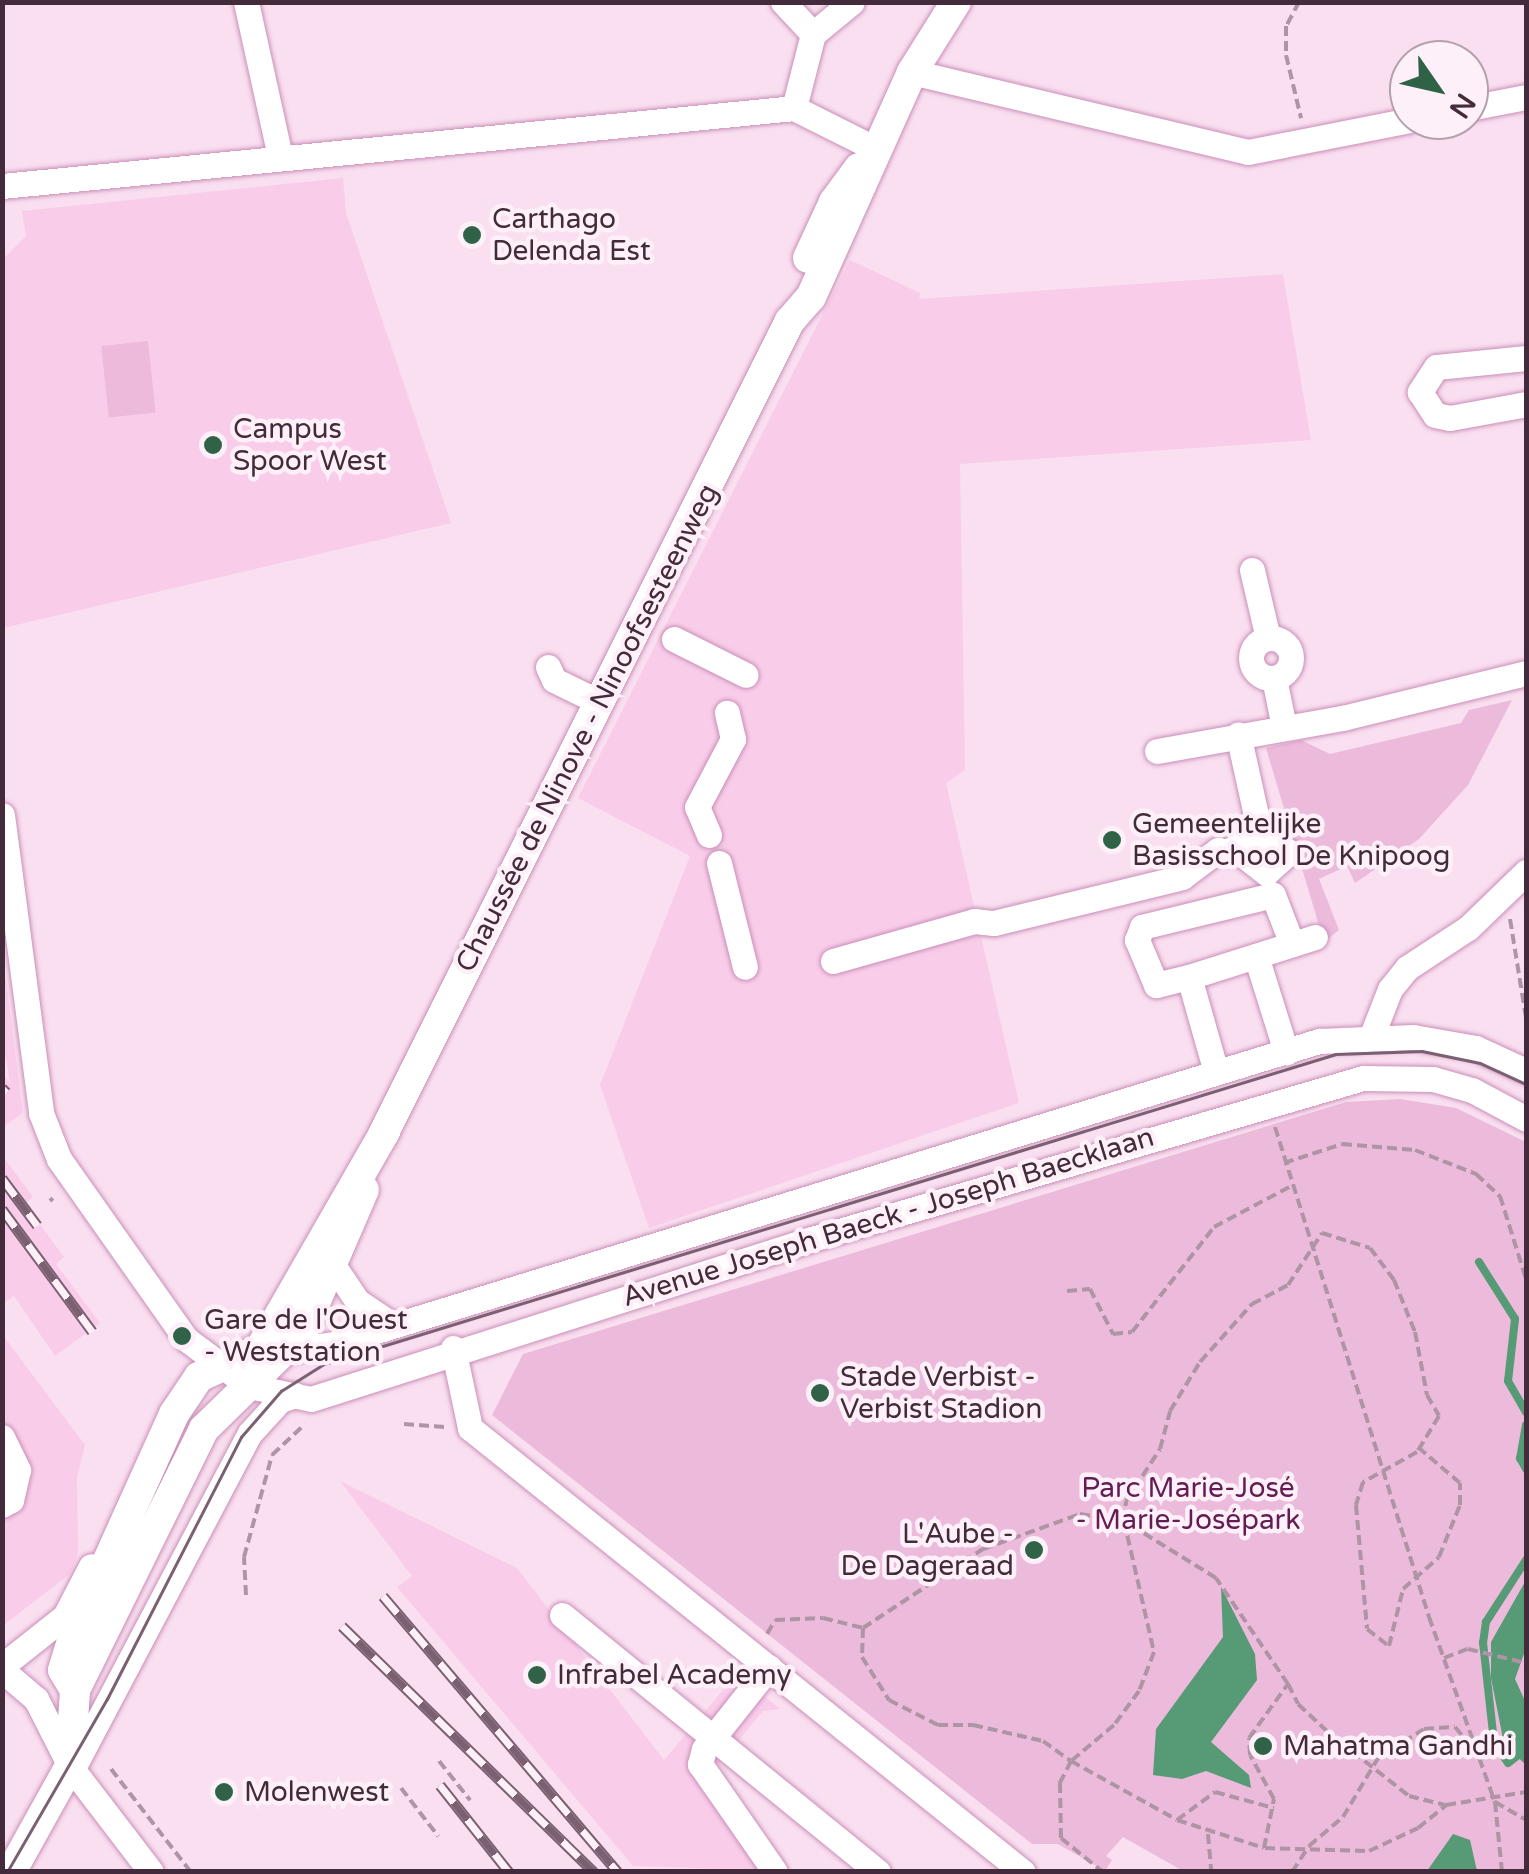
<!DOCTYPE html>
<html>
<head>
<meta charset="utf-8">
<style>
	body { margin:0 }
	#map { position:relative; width:1529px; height:1874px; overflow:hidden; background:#f9dff0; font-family:"Varela Round",sans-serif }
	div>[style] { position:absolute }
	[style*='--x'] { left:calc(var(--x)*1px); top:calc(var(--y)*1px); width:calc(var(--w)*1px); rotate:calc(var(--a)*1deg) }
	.built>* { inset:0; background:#f9cdea }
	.green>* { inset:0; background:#ecbadb; transform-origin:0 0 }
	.water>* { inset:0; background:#569b75 }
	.stream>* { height:8px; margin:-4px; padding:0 4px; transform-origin:4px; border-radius:4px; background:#569b75 }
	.path>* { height:4px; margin-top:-2px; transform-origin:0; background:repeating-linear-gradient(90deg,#ae94a5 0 10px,transparent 0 15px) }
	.roads { filter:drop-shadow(0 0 2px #cb8eb8) drop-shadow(0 0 2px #cb8eb8) }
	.minor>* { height:25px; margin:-12.5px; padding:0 12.5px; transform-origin:12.5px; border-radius:12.5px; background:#fff }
	.minor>.ring { margin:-12.5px; padding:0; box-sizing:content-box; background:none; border:25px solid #fff; border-radius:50% }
	.major>* { height:30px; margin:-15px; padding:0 15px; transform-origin:15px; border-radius:15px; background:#fff }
	.tram>* { height:2.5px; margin:-1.25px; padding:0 1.25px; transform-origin:1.25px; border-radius:1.25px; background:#7a6071 }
	.rail>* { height:11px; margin-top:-5.5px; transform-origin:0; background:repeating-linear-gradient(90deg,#fef0f9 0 22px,#7a6071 0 44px); box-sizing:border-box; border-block:2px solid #7a6071 }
	.dots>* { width:28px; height:28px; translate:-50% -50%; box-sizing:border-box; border:5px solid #fef0f9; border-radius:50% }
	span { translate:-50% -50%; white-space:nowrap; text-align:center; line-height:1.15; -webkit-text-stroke:9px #fef0f9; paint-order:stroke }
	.poi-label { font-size:28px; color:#442b3c }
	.left { translate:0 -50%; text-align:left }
	.right { translate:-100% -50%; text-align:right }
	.street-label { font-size:28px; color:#442b3c }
	.park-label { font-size:28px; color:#641d53 }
	.frame { position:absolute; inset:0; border:5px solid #442b3c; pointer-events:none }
	.north { position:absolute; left:1389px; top:40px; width:100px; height:100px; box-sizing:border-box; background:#fef0f9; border:2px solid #b4a1ad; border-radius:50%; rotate:124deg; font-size:28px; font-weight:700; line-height:40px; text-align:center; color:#442b3c }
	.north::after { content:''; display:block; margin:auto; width:35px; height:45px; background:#2f6247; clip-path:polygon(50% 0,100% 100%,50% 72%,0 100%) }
</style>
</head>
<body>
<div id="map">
	<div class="built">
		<div style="clip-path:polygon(343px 178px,346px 213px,451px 523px,3px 628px,2px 260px,26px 236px,22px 211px)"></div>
		<div style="clip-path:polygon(850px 260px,920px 293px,919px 299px,1283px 274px,1311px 440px,960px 464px,965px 770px,946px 783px,1019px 1103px,649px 1228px,600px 1085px,690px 856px,578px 798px)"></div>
		<div style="clip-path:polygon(2px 950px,23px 1113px,3px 1127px,3px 1075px,10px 1083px,3px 1042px)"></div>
		<div style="clip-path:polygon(2px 1155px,33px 1197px,25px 1204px,64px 1257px,56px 1264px,100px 1323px,55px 1356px,14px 1296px,3px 1304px)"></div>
		<div style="clip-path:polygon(2px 1334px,85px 1445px,77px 1477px,78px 1553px,70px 1574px,5px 1624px)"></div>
		<div style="clip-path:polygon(340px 1481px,517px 1568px,664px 1760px,728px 1684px,728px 1667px,780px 1709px,763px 1711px,713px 1771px,786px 1871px,633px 1866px,397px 1587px,412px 1576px)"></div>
	</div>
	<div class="green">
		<div style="left:148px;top:341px;width:72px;height:47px;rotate:84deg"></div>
		<div style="clip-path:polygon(1512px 700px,1468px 785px,1419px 839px,1355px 883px,1347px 866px,1319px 879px,1339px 930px,1324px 942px,1266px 748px,1301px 740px,1330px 754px,1461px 723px,1469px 710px)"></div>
		<div style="clip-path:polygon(1400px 1099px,1456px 1108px,1526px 1142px,1526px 1871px,1183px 1871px,1123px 1837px,1106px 1856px,1112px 1860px,1105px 1871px,1058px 1844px,1032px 1844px,492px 1415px,523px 1354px,1346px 1102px)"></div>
	</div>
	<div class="water">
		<div style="clip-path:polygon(1526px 1580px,1526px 1648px,1515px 1679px,1526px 1703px,1526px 1765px,1504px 1744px,1491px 1678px,1491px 1642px)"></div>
		<div style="clip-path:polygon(1221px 1587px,1255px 1654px,1257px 1680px,1211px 1742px,1249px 1775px,1251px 1788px,1206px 1771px,1182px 1779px,1153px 1775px,1156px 1729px,1223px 1637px)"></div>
		<div style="clip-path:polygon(1453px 1834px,1470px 1840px,1477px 1871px,1427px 1871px)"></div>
	</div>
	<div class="stream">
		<div style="--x:1479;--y:1262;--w:67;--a:57.7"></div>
		<div style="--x:1515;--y:1319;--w:62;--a:96.4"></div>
		<div style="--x:1508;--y:1381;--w:36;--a:60"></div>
		<div style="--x:1526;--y:1425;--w:34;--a:100"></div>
		<div style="--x:1520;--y:1458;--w:13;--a:61"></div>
		<div style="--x:1517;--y:1756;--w:11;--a:142"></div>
		<div style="--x:1508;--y:1763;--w:25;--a:-124"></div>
		<div style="--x:1494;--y:1742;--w:100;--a:-96.3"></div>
		<div style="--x:1483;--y:1643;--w:21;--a:-82"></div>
		<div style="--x:1486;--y:1622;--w:74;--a:-57.2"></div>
	</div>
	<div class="path">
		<div style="--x:1299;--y:2;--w:27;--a:118"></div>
		<div style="--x:1286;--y:26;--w:29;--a:90"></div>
		<div style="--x:1286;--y:55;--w:65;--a:76.6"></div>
		<div style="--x:1510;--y:919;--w:100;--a:80.8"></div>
		<div style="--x:1275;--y:1127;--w:514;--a:72.55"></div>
		<div style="--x:1429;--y:1617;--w:196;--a:70.4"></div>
		<div style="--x:1495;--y:1802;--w:70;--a:84.3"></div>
		<div style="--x:1284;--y:1163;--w:61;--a:-18.1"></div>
		<div style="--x:1342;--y:1144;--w:73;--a:4.7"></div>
		<div style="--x:1415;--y:1150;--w:66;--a:21.5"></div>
		<div style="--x:1476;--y:1174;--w:33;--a:43"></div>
		<div style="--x:1500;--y:1196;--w:87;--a:72.6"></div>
		<div style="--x:50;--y:1201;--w:4;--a:-45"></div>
		<div style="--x:1067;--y:1291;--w:23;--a:-5"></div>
		<div style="--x:1090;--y:1289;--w:51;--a:62.9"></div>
		<div style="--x:1113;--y:1334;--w:19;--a:-6"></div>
		<div style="--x:1132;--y:1332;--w:133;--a:-52"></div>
		<div style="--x:1214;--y:1227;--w:87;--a:-28"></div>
		<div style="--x:404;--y:1424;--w:41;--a:4.2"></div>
		<div style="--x:246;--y:1595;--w:38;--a:-93"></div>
		<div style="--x:244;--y:1557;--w:106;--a:-74.6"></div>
		<div style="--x:272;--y:1455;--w:45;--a:-43.2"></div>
		<div style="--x:863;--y:1628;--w:144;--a:-33.4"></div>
		<div style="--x:983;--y:1549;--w:103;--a:-19.8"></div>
		<div style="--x:1080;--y:1514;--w:45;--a:9"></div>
		<div style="--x:1124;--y:1521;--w:134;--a:77.1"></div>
		<div style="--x:1154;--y:1652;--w:42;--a:111"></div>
		<div style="--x:1139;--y:1691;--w:42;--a:126.3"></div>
		<div style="--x:1114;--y:1725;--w:56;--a:140.1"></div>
		<div style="--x:1071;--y:1761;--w:121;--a:29.1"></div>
		<div style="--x:1177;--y:1820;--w:91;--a:17.8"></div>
		<div style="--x:1264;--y:1848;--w:50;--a:-78.5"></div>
		<div style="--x:1274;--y:1799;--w:50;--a:-118.6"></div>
		<div style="--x:1250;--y:1755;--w:17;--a:-93"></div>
		<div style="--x:1249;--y:1738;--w:67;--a:-54.2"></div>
		<div style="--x:1288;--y:1684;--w:22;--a:63"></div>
		<div style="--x:1298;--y:1704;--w:42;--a:43.1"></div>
		<div style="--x:1329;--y:1733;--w:102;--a:38.2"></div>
		<div style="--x:1409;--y:1796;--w:38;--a:14"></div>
		<div style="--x:1446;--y:1805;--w:81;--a:-9.2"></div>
		<div style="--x:767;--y:1634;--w:16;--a:-60"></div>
		<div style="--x:775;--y:1620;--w:48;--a:-2.4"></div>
		<div style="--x:823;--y:1618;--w:41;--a:14"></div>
		<div style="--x:863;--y:1628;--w:29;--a:92"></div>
		<div style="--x:862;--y:1657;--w:51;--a:57.9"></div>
		<div style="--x:889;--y:1700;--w:55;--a:27"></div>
		<div style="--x:938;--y:1725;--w:35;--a:0"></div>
		<div style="--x:973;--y:1725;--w:72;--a:12.9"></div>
		<div style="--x:1043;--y:1741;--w:34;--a:36"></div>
		<div style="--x:1071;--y:1761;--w:25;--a:117"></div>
		<div style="--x:1060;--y:1783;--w:55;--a:89"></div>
		<div style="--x:1061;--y:1838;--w:54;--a:39"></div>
		<div style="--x:1444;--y:1658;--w:26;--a:-21"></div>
		<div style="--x:1468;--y:1649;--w:60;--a:13.6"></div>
		<div style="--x:1288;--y:1684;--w:128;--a:-124.2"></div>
		<div style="--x:1216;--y:1578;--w:108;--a:-148.2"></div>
		<div style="--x:1124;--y:1521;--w:20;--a:-84"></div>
		<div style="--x:1126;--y:1501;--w:62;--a:-56.8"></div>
		<div style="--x:1160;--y:1449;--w:39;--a:-75"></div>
		<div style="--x:1170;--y:1411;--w:57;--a:-58.5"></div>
		<div style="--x:1200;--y:1362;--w:78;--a:-48.1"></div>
		<div style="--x:1252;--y:1304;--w:41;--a:-27.8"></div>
		<div style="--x:1288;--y:1285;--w:62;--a:-56.8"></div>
		<div style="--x:1322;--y:1233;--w:50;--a:17.4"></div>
		<div style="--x:1370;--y:1248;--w:40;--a:53"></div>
		<div style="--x:1394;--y:1280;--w:56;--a:68"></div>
		<div style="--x:1415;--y:1332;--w:64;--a:79.2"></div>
		<div style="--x:1427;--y:1395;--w:24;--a:60"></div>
		<div style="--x:1439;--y:1416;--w:42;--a:121.4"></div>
		<div style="--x:1417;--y:1452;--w:62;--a:150.9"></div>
		<div style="--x:1363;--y:1482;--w:24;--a:107"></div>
		<div style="--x:1356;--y:1505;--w:124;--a:84.9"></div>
		<div style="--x:1367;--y:1629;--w:28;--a:38"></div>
		<div style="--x:1389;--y:1646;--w:59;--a:-76.2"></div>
		<div style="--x:1403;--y:1589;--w:48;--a:-41.6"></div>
		<div style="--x:1439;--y:1557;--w:56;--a:-68"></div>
		<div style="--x:1460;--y:1505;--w:22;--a:-90"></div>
		<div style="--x:1460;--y:1483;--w:52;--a:-139.6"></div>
		<div style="--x:439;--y:1761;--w:50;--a:51.5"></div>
		<div style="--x:111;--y:1769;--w:130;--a:52.2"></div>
		<div style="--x:401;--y:1788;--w:61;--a:52.4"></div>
		<div style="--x:1495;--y:1802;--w:36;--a:30"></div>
		<div style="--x:1177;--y:1820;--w:47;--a:-36.4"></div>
		<div style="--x:1215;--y:1792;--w:61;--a:15.2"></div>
		<div style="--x:1208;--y:1834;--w:38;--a:85"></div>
		<div style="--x:1265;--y:1848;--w:104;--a:1.7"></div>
		<div style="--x:1369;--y:1851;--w:54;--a:-25.1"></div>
		<div style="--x:1418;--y:1828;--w:36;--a:-39"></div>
		<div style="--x:1292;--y:1872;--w:31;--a:-57"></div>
		<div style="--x:1309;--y:1846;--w:45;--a:-40.5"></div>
		<div style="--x:1343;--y:1817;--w:69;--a:-59.3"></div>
		<div style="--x:1378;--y:1758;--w:54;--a:-32.2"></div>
		<div style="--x:1424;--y:1729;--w:31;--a:-4"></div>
		<div style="--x:1455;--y:1727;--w:25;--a:50"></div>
	</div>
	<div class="roads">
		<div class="minor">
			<div style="--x:246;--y:2;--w:158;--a:77.6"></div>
			<div style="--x:783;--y:2;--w:44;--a:46.8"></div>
			<div style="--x:912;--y:72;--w:345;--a:13.4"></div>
			<div style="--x:1248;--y:152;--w:164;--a:-11.2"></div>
			<div style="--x:794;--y:108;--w:76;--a:-75.6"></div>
			<div style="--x:813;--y:34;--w:50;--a:-39.4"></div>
			<div style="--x:794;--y:108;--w:89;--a:26.6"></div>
			<div style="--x:1469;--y:108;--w:58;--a:-10.9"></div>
			<div style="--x:2;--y:186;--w:796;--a:-5.62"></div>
			<div style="--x:1526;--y:358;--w:90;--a:174.3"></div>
			<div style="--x:1436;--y:367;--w:30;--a:123"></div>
			<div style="--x:1420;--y:392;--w:27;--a:57"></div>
			<div style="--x:1435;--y:415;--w:15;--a:11"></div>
			<div style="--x:1450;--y:418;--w:77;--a:-10.4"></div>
			<div style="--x:1252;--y:570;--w:70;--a:76.8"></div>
			<div class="ring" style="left:1251px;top:638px;width:15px;height:15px"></div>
			<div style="--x:674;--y:639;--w:80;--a:26.6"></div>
			<div style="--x:548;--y:667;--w:14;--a:65"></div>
			<div style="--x:554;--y:680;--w:50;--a:26.1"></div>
			<div style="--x:1274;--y:678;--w:50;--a:78.5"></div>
			<div style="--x:1157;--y:751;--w:189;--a:-10.1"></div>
			<div style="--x:1343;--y:718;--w:188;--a:-13.8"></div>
			<div style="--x:2;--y:815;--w:301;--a:82.5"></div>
			<div style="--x:41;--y:1113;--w:49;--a:68.6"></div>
			<div style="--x:59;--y:1159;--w:220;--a:54.8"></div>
			<div style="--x:186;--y:1339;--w:79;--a:36.7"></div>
			<div style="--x:249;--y:1386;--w:63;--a:11.8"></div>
			<div style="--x:311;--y:1399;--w:526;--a:-17.71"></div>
			<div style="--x:812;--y:1239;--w:574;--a:-16.29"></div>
			<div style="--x:1363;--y:1078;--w:70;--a:0.8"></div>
			<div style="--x:1433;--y:1079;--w:41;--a:15.8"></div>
			<div style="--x:1472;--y:1090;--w:61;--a:28.2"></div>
			<div style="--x:709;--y:835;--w:30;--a:-113"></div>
			<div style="--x:697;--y:807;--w:77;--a:-62.1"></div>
			<div style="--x:733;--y:739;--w:27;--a:-103"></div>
			<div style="--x:1234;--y:848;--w:41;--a:38"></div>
			<div style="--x:1266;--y:873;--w:31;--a:-42"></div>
			<div style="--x:1289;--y:852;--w:35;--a:-147"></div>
			<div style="--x:719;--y:863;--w:107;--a:76"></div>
			<div style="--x:1292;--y:944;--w:53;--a:-111.2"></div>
			<div style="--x:1273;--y:895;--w:135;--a:166.3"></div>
			<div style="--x:1142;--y:927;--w:14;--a:111"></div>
			<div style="--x:1137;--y:940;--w:49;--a:67.1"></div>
			<div style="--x:1156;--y:985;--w:34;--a:-14"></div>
			<div style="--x:1189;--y:977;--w:132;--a:-17.6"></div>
			<div style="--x:1256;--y:956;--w:101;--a:72.6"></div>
			<div style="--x:833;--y:961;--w:147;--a:-15.8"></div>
			<div style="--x:974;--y:921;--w:20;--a:6"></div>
			<div style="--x:994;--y:923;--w:194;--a:-13.7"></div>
			<div style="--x:1182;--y:877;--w:45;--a:-36.9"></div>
			<div style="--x:1218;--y:850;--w:9;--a:13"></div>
			<div style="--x:1227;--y:852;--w:38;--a:-30"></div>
			<div style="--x:1260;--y:833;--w:101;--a:-102.5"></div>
			<div style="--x:1189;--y:977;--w:99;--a:74.1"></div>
			<div style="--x:1372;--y:1035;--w:49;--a:-68.6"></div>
			<div style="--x:1390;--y:989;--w:27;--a:-51"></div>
			<div style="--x:1407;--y:968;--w:73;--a:-33.3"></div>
			<div style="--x:1468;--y:928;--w:81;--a:-44"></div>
			<div style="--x:335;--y:1268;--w:40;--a:56"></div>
			<div style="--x:357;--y:1301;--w:43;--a:33.7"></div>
			<div style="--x:453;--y:1348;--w:82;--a:78"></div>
			<div style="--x:470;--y:1428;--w:709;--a:38.76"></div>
			<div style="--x:275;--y:1352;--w:60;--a:-7.7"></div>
			<div style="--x:334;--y:1344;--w:1031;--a:-17.1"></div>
			<div style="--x:1319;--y:1041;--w:94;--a:-2.4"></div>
			<div style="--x:1413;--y:1037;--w:64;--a:9.9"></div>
			<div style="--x:1476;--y:1048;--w:55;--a:24.7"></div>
			<div style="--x:2;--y:1437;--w:37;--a:64"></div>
			<div style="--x:18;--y:1470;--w:31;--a:103"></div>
			<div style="--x:11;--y:1500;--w:10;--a:151"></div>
			<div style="--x:562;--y:1615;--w:407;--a:39.1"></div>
			<div style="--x:2;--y:1666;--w:80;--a:-38.4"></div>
			<div style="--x:65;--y:1616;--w:56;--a:-62.5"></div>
			<div style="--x:769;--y:1667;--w:105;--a:128.4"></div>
			<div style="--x:704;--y:1749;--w:16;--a:105"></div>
			<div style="--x:700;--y:1764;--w:131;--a:55.2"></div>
			<div style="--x:2;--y:1670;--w:45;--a:40.5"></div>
			<div style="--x:36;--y:1699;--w:75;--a:63.1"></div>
			<div style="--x:70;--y:1766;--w:133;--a:52.6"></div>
			<div style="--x:71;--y:1772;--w:383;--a:-62.2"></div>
			<div style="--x:250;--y:1433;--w:45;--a:-47.7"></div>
			<div style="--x:280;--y:1400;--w:16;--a:-18"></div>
		</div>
		<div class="major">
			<div style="--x:808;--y:258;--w:62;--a:-65.1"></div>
			<div style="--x:834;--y:202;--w:42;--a:-53.7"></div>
			<div style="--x:249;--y:1386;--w:39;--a:-73"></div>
			<div style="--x:260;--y:1349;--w:249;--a:-60.1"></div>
			<div style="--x:384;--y:1133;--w:907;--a:-63.46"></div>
			<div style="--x:789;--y:322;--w:33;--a:-49"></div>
			<div style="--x:811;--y:297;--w:247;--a:-65.8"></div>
			<div style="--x:912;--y:72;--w:83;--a:-57.8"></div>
			<div style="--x:75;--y:1690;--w:23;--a:-121"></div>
			<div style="--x:63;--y:1670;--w:31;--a:-73"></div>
			<div style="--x:72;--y:1640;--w:248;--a:-65.7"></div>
			<div style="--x:174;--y:1414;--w:45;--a:-56"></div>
			<div style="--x:199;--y:1377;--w:67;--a:-24.7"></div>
			<div style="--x:11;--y:1872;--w:121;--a:-60.9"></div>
			<div style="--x:70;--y:1766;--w:76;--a:-86.2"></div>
			<div style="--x:75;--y:1690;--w:291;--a:-63.7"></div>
			<div style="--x:204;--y:1429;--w:137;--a:-44.4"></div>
			<div style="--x:302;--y:1333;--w:156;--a:-66.6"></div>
		</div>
	</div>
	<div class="tram">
		<div style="--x:7;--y:1872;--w:200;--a:-60"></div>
		<div style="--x:107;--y:1699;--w:294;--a:-62.9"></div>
		<div style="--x:241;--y:1437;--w:61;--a:-49"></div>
		<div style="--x:281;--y:1391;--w:51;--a:-32.1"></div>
		<div style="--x:324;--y:1364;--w:1058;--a:-17.03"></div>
		<div style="--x:1336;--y:1054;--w:86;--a:-2"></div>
		<div style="--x:1422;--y:1051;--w:59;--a:11.7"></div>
		<div style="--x:1480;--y:1063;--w:51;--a:24.5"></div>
	</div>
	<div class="rail">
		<div style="--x:2;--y:1088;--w:6;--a:45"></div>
		<div style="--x:2;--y:1178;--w:59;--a:53.3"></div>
		<div style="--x:2;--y:1209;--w:152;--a:53.6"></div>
		<div style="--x:383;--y:1596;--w:362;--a:49.6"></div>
		<div style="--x:342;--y:1626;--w:352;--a:44.3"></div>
		<div style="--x:440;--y:1785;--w:111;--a:51.6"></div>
	</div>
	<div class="dots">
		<div style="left:472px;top:235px;background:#2f6247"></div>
		<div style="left:213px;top:445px;background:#2f6247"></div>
		<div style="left:1112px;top:840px;background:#2f6247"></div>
		<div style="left:182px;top:1336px;background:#2f6247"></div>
		<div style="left:820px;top:1393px;background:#2f6247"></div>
		<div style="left:1034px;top:1550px;background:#2f6247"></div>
		<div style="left:537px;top:1675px;background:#2f6247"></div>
		<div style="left:1263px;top:1746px;background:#2f6247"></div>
		<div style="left:224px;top:1792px;background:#2f6247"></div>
	</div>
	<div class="poi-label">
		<span class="left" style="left:492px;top:235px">Carthago<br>Delenda Est</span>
		<span class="left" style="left:233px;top:445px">Campus<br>Spoor West</span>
		<span class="left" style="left:1132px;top:840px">Gemeentelijke<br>Basisschool De Knipoog</span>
		<span class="left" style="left:204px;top:1336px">Gare de l'Ouest<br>- Weststation</span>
		<span class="left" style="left:840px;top:1393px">Stade Verbist -<br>Verbist Stadion</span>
		<span class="right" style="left:1014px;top:1550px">L'Aube -<br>De Dageraad</span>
		<span class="left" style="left:557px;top:1675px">Infrabel Academy</span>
		<span class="left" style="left:1283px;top:1746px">Mahatma Gandhi</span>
		<span class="left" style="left:244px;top:1792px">Molenwest</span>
	</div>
	<div class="street-label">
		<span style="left:587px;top:728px;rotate:-63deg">Chaussée de Ninove - Ninoofsesteenweg</span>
		<span style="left:888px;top:1217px;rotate:-17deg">Avenue Joseph Baeck - Joseph Baecklaan</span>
	</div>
	<div class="park-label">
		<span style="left:1188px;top:1504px">Parc Marie-José<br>- Marie-Josépark</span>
	</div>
	<div class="frame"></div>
	<div class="north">N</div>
</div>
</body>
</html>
